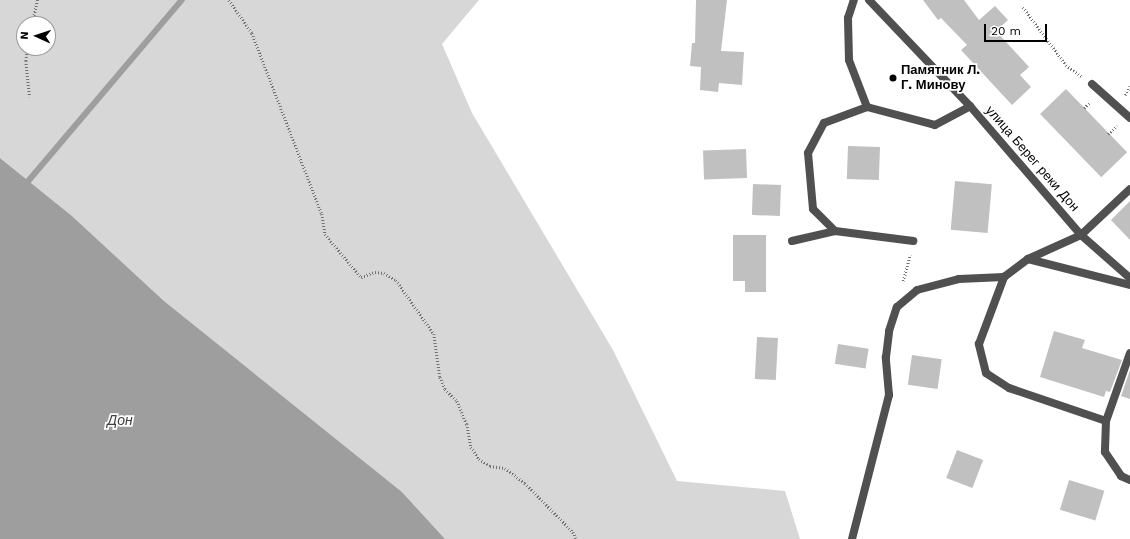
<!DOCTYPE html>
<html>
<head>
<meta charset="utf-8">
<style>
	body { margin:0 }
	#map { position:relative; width:1130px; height:539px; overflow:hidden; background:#fff; font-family:"Work Sans",sans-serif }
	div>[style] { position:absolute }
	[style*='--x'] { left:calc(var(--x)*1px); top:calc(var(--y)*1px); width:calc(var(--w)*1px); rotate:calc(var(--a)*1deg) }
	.green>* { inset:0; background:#d7d7d7 }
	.water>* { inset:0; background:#9e9e9e }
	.stream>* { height:6px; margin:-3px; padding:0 3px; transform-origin:3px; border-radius:3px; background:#9e9e9e }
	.building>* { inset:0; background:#c0c0c0; transform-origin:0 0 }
	.path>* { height:2.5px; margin-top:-1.25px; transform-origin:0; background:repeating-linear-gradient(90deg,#727272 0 1px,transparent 0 3px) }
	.service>* { height:8px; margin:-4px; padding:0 4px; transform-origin:4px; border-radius:4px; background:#505050 }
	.minor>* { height:8px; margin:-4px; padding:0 4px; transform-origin:4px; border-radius:4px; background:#505050 }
	.dots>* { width:11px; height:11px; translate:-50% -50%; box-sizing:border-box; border:2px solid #fff; border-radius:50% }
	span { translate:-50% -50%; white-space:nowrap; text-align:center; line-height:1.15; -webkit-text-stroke:3.5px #fff; paint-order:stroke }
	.poi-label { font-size:13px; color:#000; font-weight:700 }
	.left { translate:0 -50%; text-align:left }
	.street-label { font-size:13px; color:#000 }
	.water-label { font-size:14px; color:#3f3f3f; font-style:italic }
	.north { position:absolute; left:16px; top:16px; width:40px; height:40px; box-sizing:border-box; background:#fff; border:1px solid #999; border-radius:50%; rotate:273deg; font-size:11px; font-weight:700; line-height:16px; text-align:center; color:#000 }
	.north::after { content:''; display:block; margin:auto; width:14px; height:18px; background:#000; clip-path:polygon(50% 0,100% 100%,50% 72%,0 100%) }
	.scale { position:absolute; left:984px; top:24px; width:63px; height:18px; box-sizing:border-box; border:2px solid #000; border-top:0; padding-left:5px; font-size:12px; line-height:14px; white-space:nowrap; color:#000; -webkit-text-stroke:3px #fff; paint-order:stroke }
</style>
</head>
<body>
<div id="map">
	<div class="green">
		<div style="clip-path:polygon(evenodd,0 0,479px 0,442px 44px,472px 113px,613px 350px,677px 481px,785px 491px,800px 539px,445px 539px,402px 492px,164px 301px,72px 216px,0 158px,0 0,24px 24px,48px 24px,48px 48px,24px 48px,24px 24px)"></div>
	</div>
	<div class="water">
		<div style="clip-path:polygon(0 158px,72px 216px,164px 301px,402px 492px,445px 539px,0 539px)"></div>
	</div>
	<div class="stream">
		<div style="--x:24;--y:186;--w:244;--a:-49.7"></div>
	</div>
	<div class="building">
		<div style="clip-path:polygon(696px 0,727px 0,721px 51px,744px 52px,742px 85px,719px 83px,718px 92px,700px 90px,701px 67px,690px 66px,692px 43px,695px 43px)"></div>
		<div style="clip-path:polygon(923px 0,964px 0,979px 20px,995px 6px,1008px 20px,996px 31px,1029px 67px,1020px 75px,1031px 87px,1012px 105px,961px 50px,967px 45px,941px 18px,938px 20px)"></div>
		<div style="left:1066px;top:89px;width:88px;height:36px;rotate:46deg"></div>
		<div style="left:848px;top:146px;width:32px;height:33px;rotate:2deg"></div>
		<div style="left:746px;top:149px;width:29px;height:43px;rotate:88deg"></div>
		<div style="left:955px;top:181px;width:37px;height:49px;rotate:5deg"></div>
		<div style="left:753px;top:184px;width:28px;height:31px;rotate:2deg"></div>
		<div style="clip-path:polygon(1130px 201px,1130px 240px,1111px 220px)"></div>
		<div style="clip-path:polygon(733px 235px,766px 235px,766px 292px,745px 292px,745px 281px,733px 281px)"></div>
		<div style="clip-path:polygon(1054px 331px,1085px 340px,1082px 348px,1122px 360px,1110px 392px,1106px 391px,1104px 397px,1040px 377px)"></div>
		<div style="left:757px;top:337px;width:21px;height:42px;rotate:3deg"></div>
		<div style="left:838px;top:344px;width:31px;height:20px;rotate:9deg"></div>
		<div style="left:912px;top:355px;width:30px;height:30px;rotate:8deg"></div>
		<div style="clip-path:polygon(1130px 370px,1130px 399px,1121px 396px)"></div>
		<div style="left:957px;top:450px;width:28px;height:30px;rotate:21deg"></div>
		<div style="left:1069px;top:480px;width:37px;height:31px;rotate:17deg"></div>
	</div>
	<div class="path">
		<div style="--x:229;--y:0;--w:40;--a:55.1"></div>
		<div style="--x:252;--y:33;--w:194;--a:68.9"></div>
		<div style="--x:322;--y:214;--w:20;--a:81"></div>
		<div style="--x:325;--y:234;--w:56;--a:50.1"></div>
		<div style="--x:361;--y:277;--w:15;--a:-20"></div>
		<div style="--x:375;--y:272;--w:9;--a:6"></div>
		<div style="--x:384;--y:273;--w:14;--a:30"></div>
		<div style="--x:396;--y:280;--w:66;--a:54.9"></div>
		<div style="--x:434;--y:334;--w:43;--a:82.1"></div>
		<div style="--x:440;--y:377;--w:13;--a:67"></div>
		<div style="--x:445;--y:389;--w:17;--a:45"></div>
		<div style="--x:457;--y:401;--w:25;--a:67"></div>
		<div style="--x:467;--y:424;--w:23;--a:80"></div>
		<div style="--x:471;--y:447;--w:14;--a:56"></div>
		<div style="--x:479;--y:459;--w:13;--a:32"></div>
		<div style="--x:490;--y:466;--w:15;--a:8"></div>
		<div style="--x:505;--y:468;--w:25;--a:37"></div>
		<div style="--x:525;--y:483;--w:69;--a:45.6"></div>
		<div style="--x:573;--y:532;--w:8;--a:67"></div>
		<div style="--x:1023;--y:7;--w:72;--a:53.4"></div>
		<div style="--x:1066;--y:65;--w:19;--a:36"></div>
		<div style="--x:32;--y:24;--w:25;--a:-78"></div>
		<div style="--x:28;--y:48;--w:13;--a:99"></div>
		<div style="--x:26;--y:61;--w:36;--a:84"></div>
		<div style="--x:1125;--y:95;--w:10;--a:-61"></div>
		<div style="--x:1084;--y:108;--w:8;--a:-45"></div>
		<div style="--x:1108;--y:134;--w:12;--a:-42"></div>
		<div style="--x:903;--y:281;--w:27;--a:-75"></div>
	</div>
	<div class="service">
		<div style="--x:1092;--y:84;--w:51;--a:41.8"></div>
		<div style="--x:867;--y:107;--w:70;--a:14.8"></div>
		<div style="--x:935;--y:125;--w:40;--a:-28"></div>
		<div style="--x:835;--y:231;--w:31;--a:-135"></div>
		<div style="--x:813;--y:209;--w:56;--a:-95.1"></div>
		<div style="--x:808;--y:153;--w:34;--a:-62"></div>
		<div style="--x:824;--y:123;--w:46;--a:-20.4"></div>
		<div style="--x:867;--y:107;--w:50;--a:-111"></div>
		<div style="--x:849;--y:60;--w:42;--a:-91.4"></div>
		<div style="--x:848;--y:18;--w:19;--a:-72"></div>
		<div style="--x:1106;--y:421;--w:102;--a:-161.2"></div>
		<div style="--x:1009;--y:388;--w:27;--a:-147"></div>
		<div style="--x:986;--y:373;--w:30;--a:-104"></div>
		<div style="--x:979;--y:344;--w:72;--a:-69.5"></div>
		<div style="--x:1004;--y:277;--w:30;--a:-37"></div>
		<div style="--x:1028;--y:259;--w:58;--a:-24.4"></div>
		<div style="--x:1081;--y:235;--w:67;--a:-43.2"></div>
		<div style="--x:852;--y:539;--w:149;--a:-75.6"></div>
		<div style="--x:889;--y:395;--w:38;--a:-95"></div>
		<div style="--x:886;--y:357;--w:26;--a:-83"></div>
		<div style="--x:889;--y:331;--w:25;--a:-72"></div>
		<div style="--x:897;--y:307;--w:26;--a:-40"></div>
		<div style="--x:917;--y:290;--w:43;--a:-14.7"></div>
		<div style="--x:959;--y:279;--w:45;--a:-2.5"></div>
	</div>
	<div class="minor">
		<div style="--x:869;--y:0;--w:146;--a:46.4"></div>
		<div style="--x:970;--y:106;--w:170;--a:49.3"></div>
		<div style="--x:1081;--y:235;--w:65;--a:41.3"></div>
		<div style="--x:792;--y:241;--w:44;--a:-13.1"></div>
		<div style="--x:835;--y:231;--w:79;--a:7.3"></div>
		<div style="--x:1028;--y:259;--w:105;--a:14.3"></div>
		<div style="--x:1130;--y:353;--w:72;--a:109.4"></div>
		<div style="--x:1106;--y:421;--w:31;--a:92"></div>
		<div style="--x:1105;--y:452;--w:29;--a:56"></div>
		<div style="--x:1121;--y:476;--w:10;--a:24"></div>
	</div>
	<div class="dots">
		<div style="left:893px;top:78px;background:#000"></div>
	</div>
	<div class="poi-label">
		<span class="left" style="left:901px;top:78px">Памятник Л.<br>Г. Минову</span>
	</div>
	<div class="street-label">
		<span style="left:1032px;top:159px;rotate:49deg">улица Берег реки Дон</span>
	</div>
	<div class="water-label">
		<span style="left:120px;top:420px">Дон</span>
	</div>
	<div class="north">N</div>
	<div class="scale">20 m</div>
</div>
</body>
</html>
